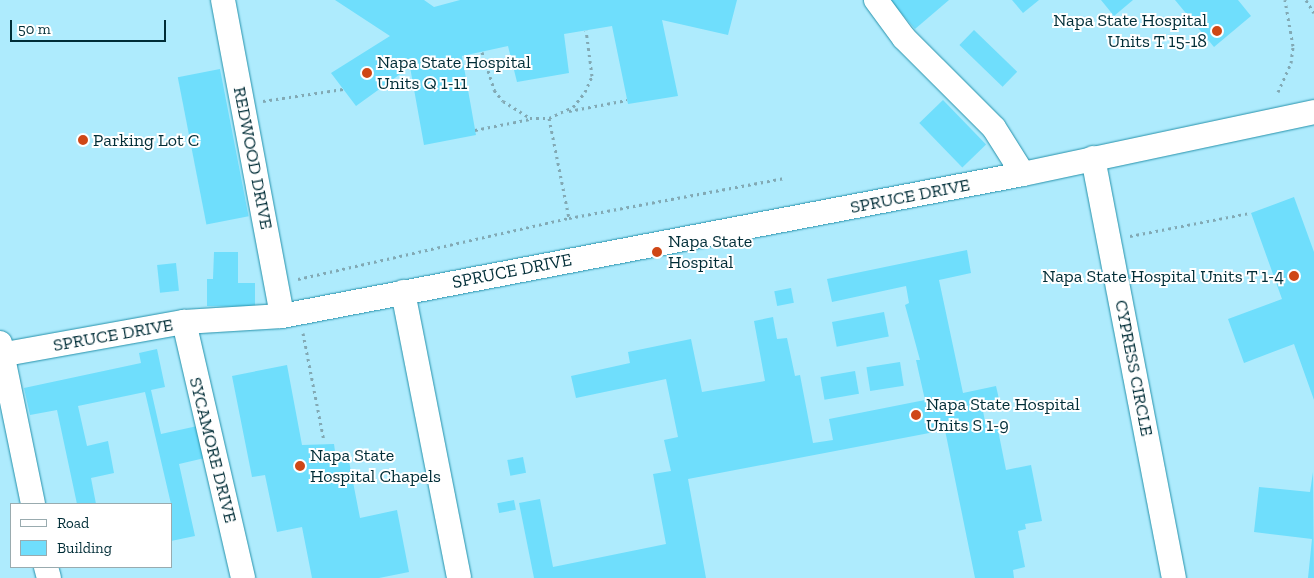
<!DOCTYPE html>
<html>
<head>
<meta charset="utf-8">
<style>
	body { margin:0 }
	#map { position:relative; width:1314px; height:578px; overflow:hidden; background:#cdf1fc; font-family:"Zilla Slab",serif }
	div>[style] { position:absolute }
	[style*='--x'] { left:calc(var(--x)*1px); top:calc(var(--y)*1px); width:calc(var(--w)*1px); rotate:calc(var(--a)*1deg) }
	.built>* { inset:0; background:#aeebfd }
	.building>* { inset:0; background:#6fdefc; transform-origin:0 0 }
	.path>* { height:3px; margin-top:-1.5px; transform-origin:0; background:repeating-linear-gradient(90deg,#82a9b4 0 2.5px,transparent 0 6.5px) }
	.roads { filter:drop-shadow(0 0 1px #2591ab) drop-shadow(0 0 1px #2591ab) }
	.street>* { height:24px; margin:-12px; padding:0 12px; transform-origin:12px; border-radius:12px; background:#fff }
	.dots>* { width:14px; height:14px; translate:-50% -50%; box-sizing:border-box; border:2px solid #fff; border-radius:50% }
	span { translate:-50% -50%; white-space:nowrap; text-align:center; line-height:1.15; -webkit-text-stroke:4px #fff; paint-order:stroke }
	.poi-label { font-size:18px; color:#002d37 }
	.right { translate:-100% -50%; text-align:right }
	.left { translate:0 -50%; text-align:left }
	.street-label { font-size:18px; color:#002d37 }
	.legend { position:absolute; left:10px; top:503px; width:162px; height:65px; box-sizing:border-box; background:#fff; border:1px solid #99abaf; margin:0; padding:6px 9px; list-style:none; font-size:15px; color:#002d37 }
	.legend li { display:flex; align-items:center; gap:10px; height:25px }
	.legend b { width:25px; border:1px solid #99abaf }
	.scale { position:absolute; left:10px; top:20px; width:156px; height:22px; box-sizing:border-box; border:2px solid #002d37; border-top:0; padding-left:6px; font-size:15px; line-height:18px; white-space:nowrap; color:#002d37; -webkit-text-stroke:4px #fff; paint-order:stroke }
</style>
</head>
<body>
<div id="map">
	<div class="built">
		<div style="clip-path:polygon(evenodd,0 0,1314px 0,1314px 578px,0 578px,0 0,11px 504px,171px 504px,171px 567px,11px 567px,11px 504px)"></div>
	</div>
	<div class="building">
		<div style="clip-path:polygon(335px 0,424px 0,434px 7px,460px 0,737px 0,728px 35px,662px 20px,678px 96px,628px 104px,612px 26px,564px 34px,569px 73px,517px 82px,508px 46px,462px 56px,476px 135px,424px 145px,410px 67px,356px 106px,331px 73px,390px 36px)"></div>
		<div style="clip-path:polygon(890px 0,949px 0,915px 29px)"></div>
		<div style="clip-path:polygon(1012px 0,1039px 0,1023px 13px)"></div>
		<div style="clip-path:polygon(1101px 0,1133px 0,1114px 16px)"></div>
		<div style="clip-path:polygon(1175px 0,1238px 0,1251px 16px,1214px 47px)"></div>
		<div style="left:974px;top:30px;width:60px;height:21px;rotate:44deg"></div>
		<div style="left:220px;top:69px;width:150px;height:43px;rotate:79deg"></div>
		<div style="left:943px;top:100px;width:62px;height:33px;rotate:46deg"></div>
		<div style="clip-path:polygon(1294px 197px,1314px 252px,1314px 400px,1294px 344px,1244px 363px,1228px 319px,1282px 299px,1251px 213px)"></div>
		<div style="clip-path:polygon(967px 250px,971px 273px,939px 280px,963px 393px,996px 386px,1001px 408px,983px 411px,986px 427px,997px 425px,1006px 470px,1031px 465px,1042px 521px,1025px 524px,1026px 529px,1018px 531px,1025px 567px,1013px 570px,1014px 578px,975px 578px,945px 430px,688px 479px,706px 578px,534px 578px,519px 503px,540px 499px,553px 567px,666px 544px,653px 474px,671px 471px,664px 440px,678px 437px,666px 379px,576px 398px,571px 376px,630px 363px,628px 352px,691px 339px,702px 392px,765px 381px,754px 321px,773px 317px,777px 339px,787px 338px,795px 376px,800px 375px,813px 443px,833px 440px,829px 419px,925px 400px,916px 360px,920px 360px,905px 305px,909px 303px,906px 286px,832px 302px,827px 279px)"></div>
		<div style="clip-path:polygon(214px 252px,238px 252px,238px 283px,255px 283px,255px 307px,207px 306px,207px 279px,213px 279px)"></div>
		<div style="left:176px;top:263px;width:28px;height:19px;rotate:84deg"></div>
		<div style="left:791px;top:288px;width:15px;height:17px;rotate:79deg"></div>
		<div style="left:884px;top:312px;width:25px;height:53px;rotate:79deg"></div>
		<div style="clip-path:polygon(157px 349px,165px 387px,151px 390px,161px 434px,202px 425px,209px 457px,179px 464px,195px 536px,171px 541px,171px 504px,145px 392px,78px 406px,87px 446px,108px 441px,114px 473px,91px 478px,96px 504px,77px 504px,57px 410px,30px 415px,24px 388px,141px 363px,139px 353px)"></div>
		<div style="left:900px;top:362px;width:24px;height:34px;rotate:81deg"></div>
		<div style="clip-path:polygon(287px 365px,302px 445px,334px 444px,336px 458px,348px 456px,360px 518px,397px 510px,409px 572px,379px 578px,312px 578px,302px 527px,277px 532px,265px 475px,252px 477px,232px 376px)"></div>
		<div style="left:855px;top:371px;width:23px;height:35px;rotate:80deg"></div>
		<div style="left:523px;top:457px;width:16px;height:16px;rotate:79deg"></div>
		<div style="clip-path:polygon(1313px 472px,1314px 578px,1308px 578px,1312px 539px,1254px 532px,1259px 487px,1310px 492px)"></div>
		<div style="left:514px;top:500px;width:10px;height:17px;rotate:79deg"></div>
	</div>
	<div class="path">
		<div style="--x:1306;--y:0;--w:15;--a:58"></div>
		<div style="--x:482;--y:52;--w:40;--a:72"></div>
		<div style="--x:494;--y:90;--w:14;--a:51"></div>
		<div style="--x:503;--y:101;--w:32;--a:32"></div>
		<div style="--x:530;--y:118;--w:19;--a:0"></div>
		<div style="--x:549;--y:118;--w:26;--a:-25"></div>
		<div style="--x:573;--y:107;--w:19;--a:-51"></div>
		<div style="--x:585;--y:92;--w:17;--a:-66"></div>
		<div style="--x:592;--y:76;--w:46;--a:-97.4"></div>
		<div style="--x:1278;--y:92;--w:32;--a:-66"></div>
		<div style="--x:1291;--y:63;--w:17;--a:-83"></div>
		<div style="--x:1293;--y:46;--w:47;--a:-99.9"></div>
		<div style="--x:263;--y:101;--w:81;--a:-8.5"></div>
		<div style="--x:569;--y:111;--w:59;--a:-10.7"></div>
		<div style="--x:549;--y:118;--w:102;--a:78.7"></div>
		<div style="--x:475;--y:130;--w:56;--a:-11.3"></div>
		<div style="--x:1130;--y:236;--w:121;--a:-10.9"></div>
		<div style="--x:298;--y:279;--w:278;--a:-12.7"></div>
		<div style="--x:569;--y:218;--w:219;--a:-10.5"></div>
		<div style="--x:303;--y:333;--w:110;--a:79"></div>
	</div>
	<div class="roads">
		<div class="street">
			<div style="--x:223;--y:0;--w:321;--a:79.4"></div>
			<div style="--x:876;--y:0;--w:47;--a:53.6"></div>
			<div style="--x:904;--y:38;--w:127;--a:45"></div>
			<div style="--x:994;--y:128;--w:54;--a:57.8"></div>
			<div style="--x:1093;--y:158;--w:428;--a:79.1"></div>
			<div style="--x:403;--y:292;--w:291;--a:78.9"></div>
			<div style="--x:184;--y:322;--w:263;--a:77"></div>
			<div style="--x:0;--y:343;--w:164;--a:78.4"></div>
			<div style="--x:0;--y:355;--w:187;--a:-10.2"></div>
			<div style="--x:184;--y:322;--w:98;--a:-3.5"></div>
			<div style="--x:282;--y:316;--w:754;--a:-10.85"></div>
			<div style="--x:1023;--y:174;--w:298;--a:-12"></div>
			<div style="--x:46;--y:567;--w:11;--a:75"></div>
		</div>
	</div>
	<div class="dots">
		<div style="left:1217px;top:31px;background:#cf4716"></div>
		<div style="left:367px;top:73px;background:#cf4716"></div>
		<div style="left:83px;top:140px;background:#cf4716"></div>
		<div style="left:657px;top:252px;background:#cf4716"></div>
		<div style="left:1294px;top:276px;background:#cf4716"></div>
		<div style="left:916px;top:415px;background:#cf4716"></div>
		<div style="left:300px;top:466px;background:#cf4716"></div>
	</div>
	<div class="poi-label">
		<span class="right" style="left:1207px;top:31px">Napa State Hospital<br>Units T 15-18</span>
		<span class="left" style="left:377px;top:73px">Napa State Hospital<br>Units Q 1-11</span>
		<span class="left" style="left:93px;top:140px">Parking Lot C</span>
		<span class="left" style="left:668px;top:252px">Napa State<br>Hospital</span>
		<span class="right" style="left:1284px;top:276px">Napa State Hospital Units T 1-4</span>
		<span class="left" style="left:926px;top:415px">Napa State Hospital<br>Units S 1-9</span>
		<span class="left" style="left:310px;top:466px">Napa State<br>Hospital Chapels</span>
	</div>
	<div class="street-label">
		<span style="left:253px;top:158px;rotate:79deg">REDWOOD DRIVE</span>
		<span style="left:910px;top:196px;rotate:-11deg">SPRUCE DRIVE</span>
		<span style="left:512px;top:271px;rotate:-11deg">SPRUCE DRIVE</span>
		<span style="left:113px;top:335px;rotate:-10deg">SPRUCE DRIVE</span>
		<span style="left:1134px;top:368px;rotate:79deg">CYPRESS CIRCLE</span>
		<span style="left:213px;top:450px;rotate:76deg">SYCAMORE DRIVE</span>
	</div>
	<ul class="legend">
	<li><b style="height:6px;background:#fff"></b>Road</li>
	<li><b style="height:14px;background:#6fdefc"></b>Building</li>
	</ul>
	<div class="scale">50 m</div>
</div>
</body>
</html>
